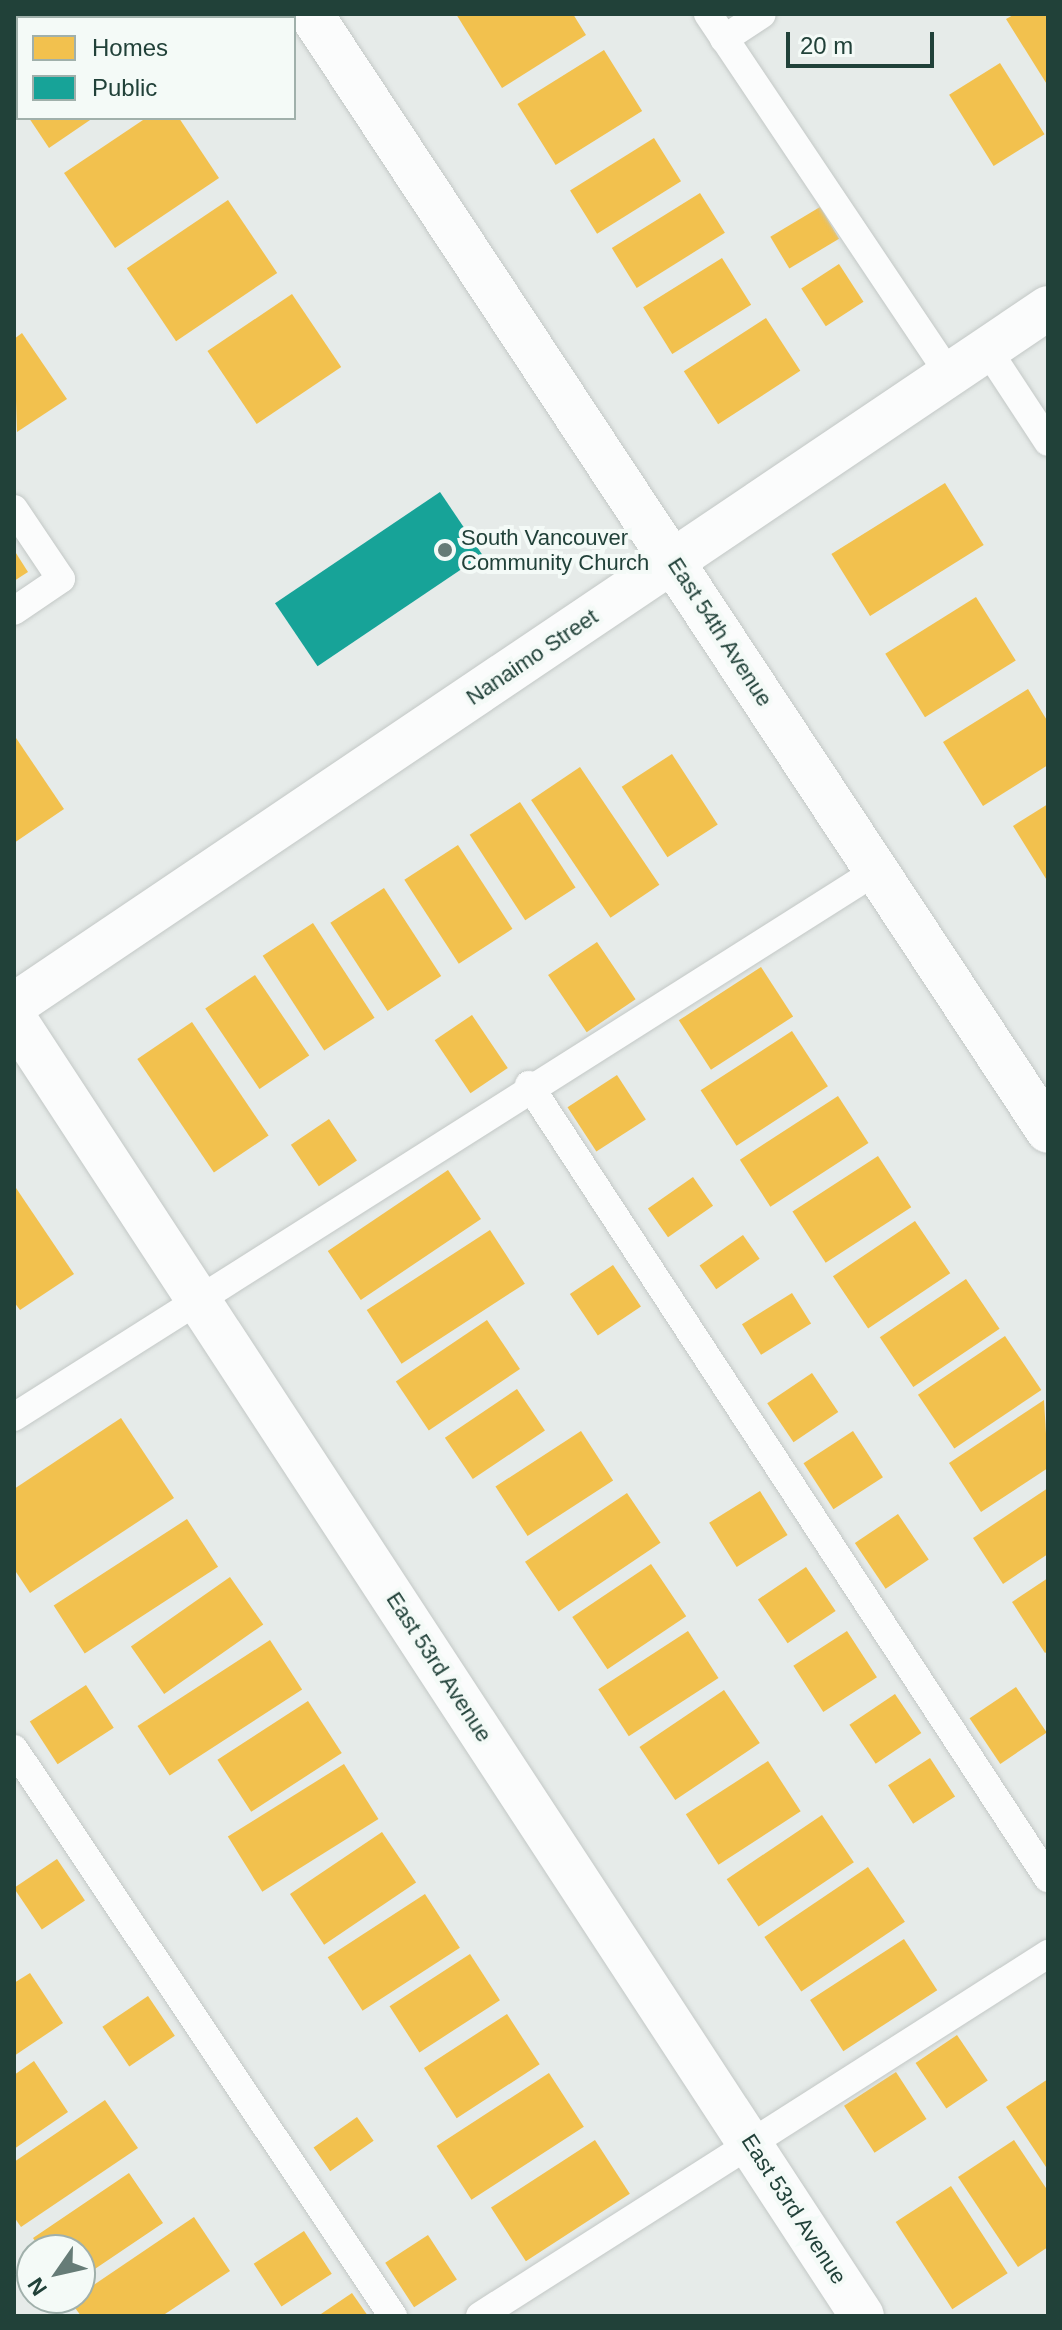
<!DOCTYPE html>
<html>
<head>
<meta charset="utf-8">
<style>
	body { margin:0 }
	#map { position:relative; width:1062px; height:2330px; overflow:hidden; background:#e6ebe9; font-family:Helvetica,sans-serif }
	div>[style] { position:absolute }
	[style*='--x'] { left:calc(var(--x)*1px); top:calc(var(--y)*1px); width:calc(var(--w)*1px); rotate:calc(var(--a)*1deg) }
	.homes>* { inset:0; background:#f2c14e; transform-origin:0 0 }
	.public>* { inset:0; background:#17a398; transform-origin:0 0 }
	.roads { filter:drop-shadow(0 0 2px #c3c8c6) drop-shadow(0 0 2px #c3c8c6) }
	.service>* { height:28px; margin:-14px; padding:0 14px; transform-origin:14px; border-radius:14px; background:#fbfcfc }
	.minor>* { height:44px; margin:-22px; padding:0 22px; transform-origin:22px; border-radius:22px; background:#fbfcfc }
	.tertiary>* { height:44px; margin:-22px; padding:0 22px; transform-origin:22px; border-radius:22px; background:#fbfcfc }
	.dots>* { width:22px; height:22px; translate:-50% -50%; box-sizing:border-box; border:4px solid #f4faf7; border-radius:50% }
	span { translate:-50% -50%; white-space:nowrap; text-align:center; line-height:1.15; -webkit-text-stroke:8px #f4faf7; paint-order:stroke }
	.poi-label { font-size:22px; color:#214139 }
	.left { translate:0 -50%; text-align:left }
	.street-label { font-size:22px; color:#214139 }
	.frame { position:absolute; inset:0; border:16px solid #214139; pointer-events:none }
	.legend { position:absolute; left:16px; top:16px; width:280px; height:104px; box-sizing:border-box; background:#f4faf7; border:2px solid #a0b0ab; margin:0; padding:10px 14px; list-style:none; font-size:24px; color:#214139 }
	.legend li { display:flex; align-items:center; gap:16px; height:40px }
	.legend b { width:40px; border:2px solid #a0b0ab }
	.north { position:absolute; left:16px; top:2234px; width:80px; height:80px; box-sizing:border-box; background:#f4faf7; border:2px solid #a0b0ab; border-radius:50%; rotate:236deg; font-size:22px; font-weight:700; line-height:32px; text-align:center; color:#214139 }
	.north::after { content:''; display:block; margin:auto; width:28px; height:36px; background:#667c77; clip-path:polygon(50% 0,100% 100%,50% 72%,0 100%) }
	.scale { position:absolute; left:786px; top:32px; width:148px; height:36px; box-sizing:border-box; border:4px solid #214139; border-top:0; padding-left:10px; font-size:24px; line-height:28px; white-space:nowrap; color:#214139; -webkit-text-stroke:6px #f4faf7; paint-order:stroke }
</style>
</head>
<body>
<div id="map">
	<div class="homes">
		<div style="clip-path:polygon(14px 14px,44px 14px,18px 18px,14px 34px)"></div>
		<div style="clip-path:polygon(456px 14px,573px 14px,586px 35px,502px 88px)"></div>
		<div style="clip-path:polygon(1015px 14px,1048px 14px,1048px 86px,1006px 19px)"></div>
		<div style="left:604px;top:50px;width:72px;height:102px;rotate:58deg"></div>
		<div style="left:1000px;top:63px;width:84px;height:60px;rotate:58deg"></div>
		<div style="clip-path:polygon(29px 118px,93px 118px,49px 148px)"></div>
		<div style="clip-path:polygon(146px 118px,179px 118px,219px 178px,115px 248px,64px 173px)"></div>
		<div style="left:654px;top:138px;width:51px;height:99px;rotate:58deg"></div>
		<div style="left:700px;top:193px;width:47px;height:104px;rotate:58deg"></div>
		<div style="left:228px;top:200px;width:88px;height:122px;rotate:56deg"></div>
		<div style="left:820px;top:207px;width:37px;height:58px;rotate:59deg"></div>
		<div style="left:722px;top:258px;width:55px;height:93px;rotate:58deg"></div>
		<div style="left:839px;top:264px;width:45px;height:45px;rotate:57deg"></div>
		<div style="left:292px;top:294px;width:88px;height:102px;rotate:56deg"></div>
		<div style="left:766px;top:318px;width:63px;height:98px;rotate:57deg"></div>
		<div style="clip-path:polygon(22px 333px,67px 399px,17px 432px,14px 339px)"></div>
		<div style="left:945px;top:483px;width:73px;height:134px;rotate:58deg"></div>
		<div style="clip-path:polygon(14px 550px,28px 572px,14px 581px)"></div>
		<div style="left:976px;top:597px;width:75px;height:107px;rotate:58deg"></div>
		<div style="clip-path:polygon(1028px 689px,1048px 722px,1048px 765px,983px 806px,943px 742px)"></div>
		<div style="clip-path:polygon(14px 735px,64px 809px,14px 843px)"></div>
		<div style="left:672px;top:754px;width:84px;height:60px;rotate:57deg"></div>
		<div style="left:580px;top:767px;width:142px;height:59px;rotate:56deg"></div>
		<div style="left:520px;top:802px;width:102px;height:60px;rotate:57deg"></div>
		<div style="clip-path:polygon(1048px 804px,1048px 882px,1013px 826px)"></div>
		<div style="left:458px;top:845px;width:100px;height:64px;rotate:57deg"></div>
		<div style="left:384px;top:888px;width:105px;height:64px;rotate:57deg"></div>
		<div style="left:313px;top:923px;width:113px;height:60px;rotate:57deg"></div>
		<div style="left:597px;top:942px;width:69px;height:59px;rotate:56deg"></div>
		<div style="left:761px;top:967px;width:59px;height:98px;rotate:57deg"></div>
		<div style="left:255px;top:975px;width:97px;height:60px;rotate:56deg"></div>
		<div style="left:472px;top:1015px;width:64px;height:45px;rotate:56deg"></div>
		<div style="left:192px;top:1022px;width:137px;height:66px;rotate:56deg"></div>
		<div style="left:792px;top:1031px;width:66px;height:109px;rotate:57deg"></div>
		<div style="left:617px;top:1075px;width:53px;height:59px;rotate:57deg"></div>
		<div style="left:838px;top:1096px;width:56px;height:117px;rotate:57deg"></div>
		<div style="left:329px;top:1119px;width:50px;height:46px;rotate:56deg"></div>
		<div style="left:878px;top:1156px;width:61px;height:102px;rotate:57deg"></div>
		<div style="left:448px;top:1170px;width:59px;height:145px;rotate:56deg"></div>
		<div style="left:693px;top:1177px;width:35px;height:55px;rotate:55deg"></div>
		<div style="clip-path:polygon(14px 1185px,74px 1274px,20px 1310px,14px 1302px)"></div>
		<div style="left:915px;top:1221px;width:63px;height:99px;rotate:56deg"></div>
		<div style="left:490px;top:1230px;width:64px;height:147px;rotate:57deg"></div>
		<div style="left:743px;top:1235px;width:29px;height:53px;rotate:55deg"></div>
		<div style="left:613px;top:1265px;width:50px;height:52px;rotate:56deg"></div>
		<div style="left:966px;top:1279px;width:60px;height:104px;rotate:56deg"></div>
		<div style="left:792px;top:1293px;width:36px;height:59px;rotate:58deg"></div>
		<div style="left:487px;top:1320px;width:59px;height:110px;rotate:56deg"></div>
		<div style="left:1005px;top:1336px;width:65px;height:105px;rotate:56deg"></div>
		<div style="left:812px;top:1373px;width:47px;height:54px;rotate:56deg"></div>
		<div style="left:517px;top:1389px;width:50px;height:87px;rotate:56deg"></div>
		<div style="clip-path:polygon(1044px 1400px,1048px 1468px,981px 1512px,949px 1463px)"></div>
		<div style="clip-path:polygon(121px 1418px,174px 1498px,30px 1593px,14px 1569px,14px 1489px)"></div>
		<div style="left:581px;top:1431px;width:59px;height:102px;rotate:57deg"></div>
		<div style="left:853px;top:1431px;width:55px;height:59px;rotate:57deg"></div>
		<div style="clip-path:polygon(1048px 1488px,1048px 1554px,1003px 1584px,973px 1538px)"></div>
		<div style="left:760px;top:1491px;width:52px;height:60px;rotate:58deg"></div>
		<div style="left:627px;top:1493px;width:60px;height:123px;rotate:56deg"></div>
		<div style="left:898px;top:1514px;width:55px;height:52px;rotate:56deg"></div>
		<div style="left:187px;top:1519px;width:57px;height:159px;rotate:57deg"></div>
		<div style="left:651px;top:1564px;width:63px;height:95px;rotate:56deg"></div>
		<div style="left:806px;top:1567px;width:53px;height:58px;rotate:56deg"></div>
		<div style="left:230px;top:1577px;width:58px;height:121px;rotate:55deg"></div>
		<div style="clip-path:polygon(1048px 1578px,1048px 1651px,1045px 1653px,1012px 1602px)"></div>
		<div style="left:688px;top:1631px;width:56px;height:107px;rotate:57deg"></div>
		<div style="left:847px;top:1631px;width:55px;height:64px;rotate:57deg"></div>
		<div style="left:270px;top:1640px;width:59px;height:158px;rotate:57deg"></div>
		<div style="left:86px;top:1685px;width:51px;height:67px;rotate:57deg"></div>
		<div style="left:1016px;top:1687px;width:55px;height:56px;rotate:56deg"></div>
		<div style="left:724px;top:1690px;width:64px;height:102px;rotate:56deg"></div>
		<div style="left:895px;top:1694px;width:47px;height:55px;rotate:56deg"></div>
		<div style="left:308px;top:1701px;width:62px;height:108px;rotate:57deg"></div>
		<div style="left:930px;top:1758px;width:46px;height:50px;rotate:57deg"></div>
		<div style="left:768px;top:1761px;width:60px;height:98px;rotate:57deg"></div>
		<div style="left:344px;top:1764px;width:65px;height:137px;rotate:58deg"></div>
		<div style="left:822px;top:1815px;width:57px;height:115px;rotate:56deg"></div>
		<div style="left:382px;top:1832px;width:61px;height:111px;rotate:56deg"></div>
		<div style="left:57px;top:1859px;width:50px;height:52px;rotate:56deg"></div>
		<div style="left:868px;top:1867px;width:66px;height:125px;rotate:56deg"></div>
		<div style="left:425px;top:1894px;width:64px;height:116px;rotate:57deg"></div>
		<div style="left:904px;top:1939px;width:61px;height:112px;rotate:57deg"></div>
		<div style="left:470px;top:1954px;width:55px;height:96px;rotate:57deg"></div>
		<div style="clip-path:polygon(30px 1973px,63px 2023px,14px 2056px,14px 1983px)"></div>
		<div style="left:148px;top:1996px;width:48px;height:55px;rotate:56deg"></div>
		<div style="left:507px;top:2014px;width:60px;height:99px;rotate:57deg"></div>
		<div style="left:957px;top:2035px;width:55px;height:50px;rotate:56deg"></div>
		<div style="clip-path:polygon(34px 2061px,68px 2112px,14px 2149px,14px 2075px)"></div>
		<div style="left:896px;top:2072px;width:56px;height:62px;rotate:57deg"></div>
		<div style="left:549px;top:2073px;width:64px;height:134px;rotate:57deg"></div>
		<div style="clip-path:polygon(1048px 2079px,1048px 2170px,1006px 2107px)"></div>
		<div style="clip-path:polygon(105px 2100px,138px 2148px,21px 2227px,14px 2217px,14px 2162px)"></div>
		<div style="left:357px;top:2117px;width:29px;height:53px;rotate:55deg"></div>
		<div style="left:595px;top:2140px;width:64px;height:124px;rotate:57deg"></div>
		<div style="clip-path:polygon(1014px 2140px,1048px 2191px,1048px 2247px,1018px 2267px,958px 2177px)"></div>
		<div style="clip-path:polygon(129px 2173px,163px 2223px,80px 2279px,80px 2250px,41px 2250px,33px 2238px)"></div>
		<div style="left:951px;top:2186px;width:104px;height:66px;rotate:57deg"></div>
		<div style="clip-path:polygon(194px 2217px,230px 2271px,162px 2316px,81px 2316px,70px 2301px)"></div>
		<div style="left:304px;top:2231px;width:51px;height:60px;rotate:57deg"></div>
		<div style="left:428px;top:2235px;width:53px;height:51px;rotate:57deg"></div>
		<div style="clip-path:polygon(352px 2293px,368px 2316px,318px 2316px)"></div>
	</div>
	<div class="public">
		<div style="left:440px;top:492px;width:76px;height:199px;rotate:56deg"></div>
	</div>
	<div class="roads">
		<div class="service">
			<div style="--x:708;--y:14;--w:435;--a:56.2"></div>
			<div style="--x:724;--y:39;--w:45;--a:-33.3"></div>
			<div style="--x:987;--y:349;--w:111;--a:56.7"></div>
			<div style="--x:14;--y:509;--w:84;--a:56.1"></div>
			<div style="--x:61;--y:579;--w:57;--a:145.8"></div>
			<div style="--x:529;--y:1085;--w:948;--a:56.8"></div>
			<div style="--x:14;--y:1417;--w:1020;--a:-32.35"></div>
			<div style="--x:14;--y:1749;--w:682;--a:56.24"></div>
			<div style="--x:480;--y:2316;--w:674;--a:-32.51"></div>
		</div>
		<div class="minor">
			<div style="--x:14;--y:1005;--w:1247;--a:-33.98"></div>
			<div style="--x:14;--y:1018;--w:1550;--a:56.84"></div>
		</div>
		<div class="tertiary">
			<div style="--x:311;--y:14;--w:1338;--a:56.58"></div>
		</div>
	</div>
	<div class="dots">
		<div style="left:445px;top:550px;background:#667c77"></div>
	</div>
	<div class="poi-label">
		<span class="left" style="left:461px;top:550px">South Vancouver<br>Community Church</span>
	</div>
	<div class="street-label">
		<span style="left:720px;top:632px;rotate:57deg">East 54th Avenue</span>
		<span style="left:532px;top:657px;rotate:-34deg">Nanaimo Street</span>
		<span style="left:439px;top:1667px;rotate:57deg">East 53rd Avenue</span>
		<span style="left:794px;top:2209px;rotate:57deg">East 53rd Avenue</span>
	</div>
	<div class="frame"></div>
	<ul class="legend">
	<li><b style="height:22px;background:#f2c14e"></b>Homes</li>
	<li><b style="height:22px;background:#17a398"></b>Public</li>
	</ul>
	<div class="north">N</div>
	<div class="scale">20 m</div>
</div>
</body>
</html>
